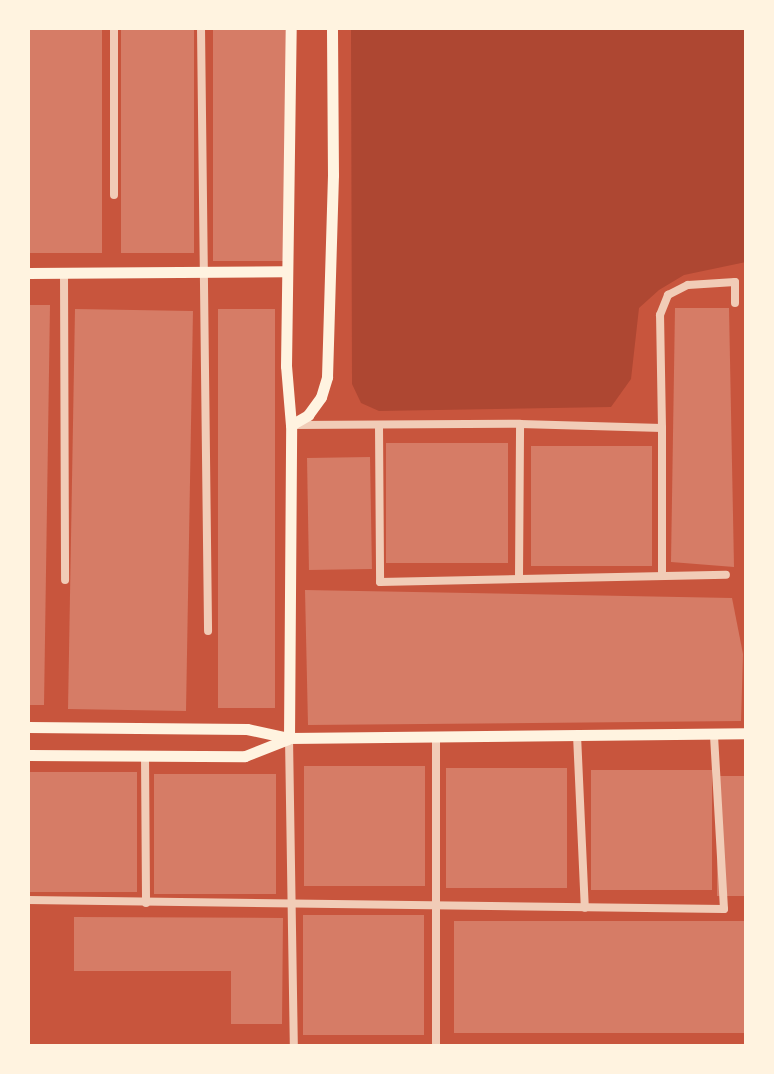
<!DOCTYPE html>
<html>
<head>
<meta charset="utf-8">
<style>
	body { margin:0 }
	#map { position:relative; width:774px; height:1074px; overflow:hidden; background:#c8553d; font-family:"IBM Plex Sans",sans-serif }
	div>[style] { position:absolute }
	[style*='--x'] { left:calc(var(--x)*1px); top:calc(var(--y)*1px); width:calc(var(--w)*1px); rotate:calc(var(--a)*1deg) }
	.green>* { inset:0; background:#ae4732 }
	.building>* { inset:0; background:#d67c66; transform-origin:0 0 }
	.minor>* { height:8px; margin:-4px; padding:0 4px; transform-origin:4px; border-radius:4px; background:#f1ccb7 }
	.secondary>* { height:11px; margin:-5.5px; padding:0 5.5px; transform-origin:5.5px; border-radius:5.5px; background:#fff3e0 }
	span { translate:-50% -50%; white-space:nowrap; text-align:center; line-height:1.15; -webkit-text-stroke:7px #fff3e0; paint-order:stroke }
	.frame { position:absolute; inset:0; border:30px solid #fff3e0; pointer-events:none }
</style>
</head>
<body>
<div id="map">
	<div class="green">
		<div style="clip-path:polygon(351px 28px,746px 28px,746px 262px,684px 275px,659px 290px,639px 308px,631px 379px,611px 407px,379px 411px,361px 403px,352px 384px)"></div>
	</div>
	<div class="building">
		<div style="left:30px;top:28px;width:72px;height:225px"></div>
		<div style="left:121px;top:28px;width:73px;height:225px"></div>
		<div style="left:213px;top:28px;width:73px;height:233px"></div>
		<div style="clip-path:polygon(28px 305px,50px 305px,44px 705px,28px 705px)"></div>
		<div style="clip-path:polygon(675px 308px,729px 308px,734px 567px,671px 562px)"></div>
		<div style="left:75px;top:309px;width:118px;height:400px;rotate:1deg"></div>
		<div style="left:218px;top:309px;width:57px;height:399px"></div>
		<div style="left:386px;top:443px;width:122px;height:120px"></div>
		<div style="left:531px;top:446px;width:121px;height:120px"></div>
		<div style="left:370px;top:457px;width:112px;height:63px;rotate:89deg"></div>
		<div style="clip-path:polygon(305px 590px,732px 598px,743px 654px,741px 721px,308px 725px)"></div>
		<div style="left:304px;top:766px;width:121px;height:120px"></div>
		<div style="left:567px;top:768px;width:120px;height:121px;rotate:90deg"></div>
		<div style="left:712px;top:770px;width:120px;height:121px;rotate:90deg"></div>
		<div style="left:137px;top:772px;width:120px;height:109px;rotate:90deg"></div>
		<div style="left:276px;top:774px;width:120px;height:122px;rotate:90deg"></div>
		<div style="left:717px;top:776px;width:29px;height:120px"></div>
		<div style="left:424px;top:915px;width:120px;height:121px;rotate:90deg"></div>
		<div style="clip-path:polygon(74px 917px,283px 918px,282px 1024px,231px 1024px,231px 971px,74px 971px)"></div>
		<div style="left:454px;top:921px;width:292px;height:112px"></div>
	</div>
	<div class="minor">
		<div style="--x:114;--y:28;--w:167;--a:90"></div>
		<div style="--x:201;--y:28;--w:603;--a:89.33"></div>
		<div style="--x:64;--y:274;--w:306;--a:89.8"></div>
		<div style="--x:292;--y:425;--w:228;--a:-0.3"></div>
		<div style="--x:520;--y:424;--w:142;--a:1.6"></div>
		<div style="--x:662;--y:428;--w:113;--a:-91"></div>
		<div style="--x:660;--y:315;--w:22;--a:-68"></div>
		<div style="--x:668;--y:295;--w:22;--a:-27"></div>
		<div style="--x:688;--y:285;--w:47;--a:-3.7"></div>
		<div style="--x:735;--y:282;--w:21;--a:90"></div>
		<div style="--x:379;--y:426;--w:156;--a:89.6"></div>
		<div style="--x:380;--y:582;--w:346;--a:-1.2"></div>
		<div style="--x:662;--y:575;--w:147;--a:-90"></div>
		<div style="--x:519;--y:578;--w:154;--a:-89.6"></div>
		<div style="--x:577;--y:735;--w:173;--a:87.4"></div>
		<div style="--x:436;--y:737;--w:309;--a:90"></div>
		<div style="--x:289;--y:738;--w:308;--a:89.1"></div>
		<div style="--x:145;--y:755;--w:148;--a:89.6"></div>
		<div style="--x:28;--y:900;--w:696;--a:0.74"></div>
		<div style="--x:724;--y:909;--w:176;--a:-93.3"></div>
	</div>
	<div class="secondary">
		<div style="--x:28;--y:273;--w:258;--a:-0.4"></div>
		<div style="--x:291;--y:425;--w:20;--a:-30"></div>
		<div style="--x:308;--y:415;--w:22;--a:-54"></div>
		<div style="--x:321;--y:397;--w:21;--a:-73"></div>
		<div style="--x:327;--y:377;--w:202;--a:-88.3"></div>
		<div style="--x:333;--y:175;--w:147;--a:-90.4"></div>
		<div style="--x:28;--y:727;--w:219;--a:0.5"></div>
		<div style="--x:247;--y:729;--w:43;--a:12.1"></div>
		<div style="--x:289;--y:738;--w:457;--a:-0.6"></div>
		<div style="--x:289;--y:738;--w:313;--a:-89.6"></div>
		<div style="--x:291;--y:425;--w:59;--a:-94.8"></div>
		<div style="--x:286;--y:366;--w:338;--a:-89.2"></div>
		<div style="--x:28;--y:755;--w:217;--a:0.3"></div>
		<div style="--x:245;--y:756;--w:46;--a:-21.6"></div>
	</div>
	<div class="frame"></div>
</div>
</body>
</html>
